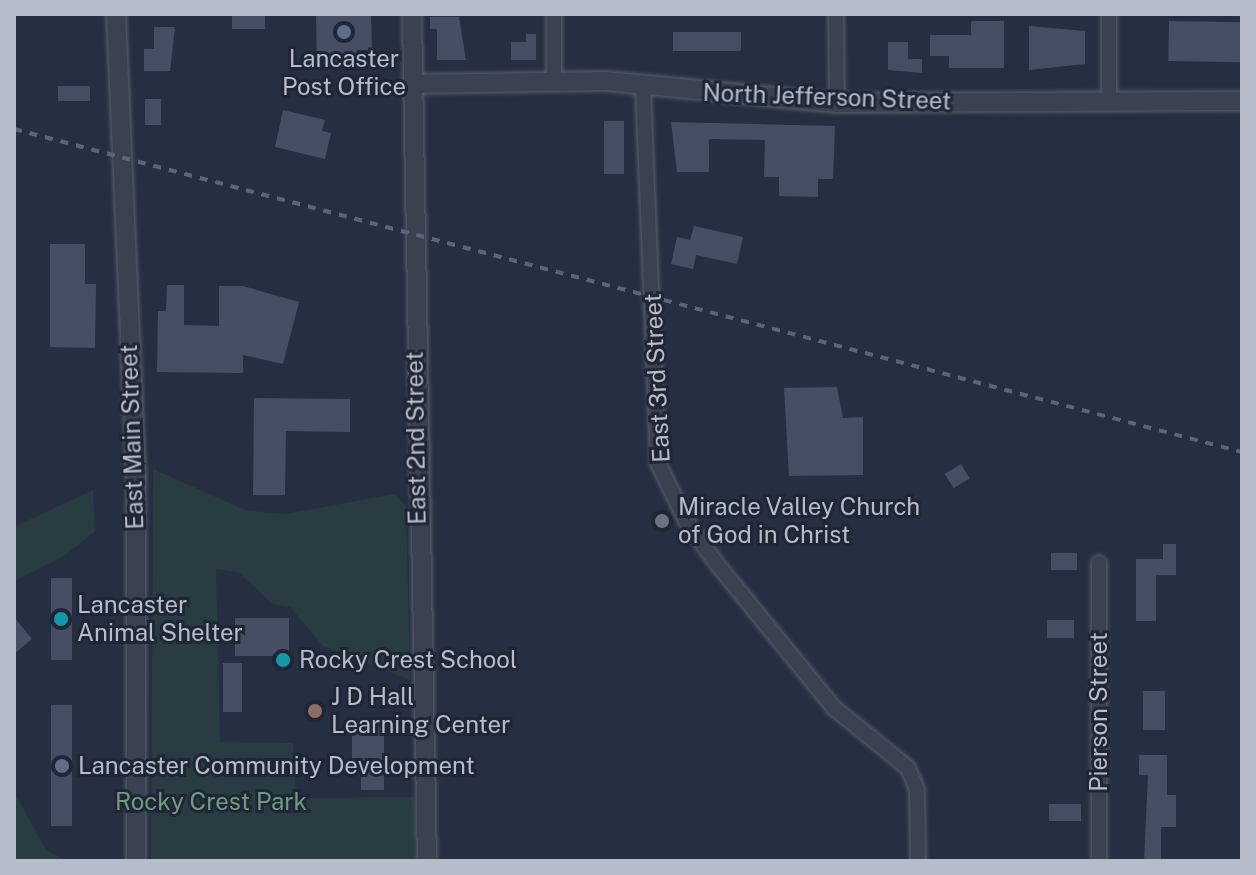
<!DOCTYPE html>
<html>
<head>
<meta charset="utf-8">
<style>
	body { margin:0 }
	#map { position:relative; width:1256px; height:875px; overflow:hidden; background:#262f41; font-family:"Public Sans",sans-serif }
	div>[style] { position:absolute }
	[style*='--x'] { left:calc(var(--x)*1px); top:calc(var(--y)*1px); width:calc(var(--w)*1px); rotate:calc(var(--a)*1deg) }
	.green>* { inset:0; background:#283c42 }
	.building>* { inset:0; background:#454e63; transform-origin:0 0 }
	.roads { filter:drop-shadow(0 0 2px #585f6e) drop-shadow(0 0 2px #585f6e) }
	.minor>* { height:14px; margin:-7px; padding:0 7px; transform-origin:7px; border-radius:7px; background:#3a4151 }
	.tertiary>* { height:18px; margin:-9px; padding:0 9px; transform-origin:9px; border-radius:9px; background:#3a4151 }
	.rail>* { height:4px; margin-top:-2px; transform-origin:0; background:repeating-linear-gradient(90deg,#5c6578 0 8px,transparent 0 16px) }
	.dots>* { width:22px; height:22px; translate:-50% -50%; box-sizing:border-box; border:4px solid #1f2636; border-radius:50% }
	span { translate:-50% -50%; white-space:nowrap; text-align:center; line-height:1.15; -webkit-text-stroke:6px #1f2636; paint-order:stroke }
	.poi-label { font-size:24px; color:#b7bccb }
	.left { translate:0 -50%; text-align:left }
	.street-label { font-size:24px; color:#b7bccb }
	.park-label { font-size:24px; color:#6e9c7e }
	.frame { position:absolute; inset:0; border:16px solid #b7bccb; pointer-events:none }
</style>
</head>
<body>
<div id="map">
	<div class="green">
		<div style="clip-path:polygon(153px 469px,245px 510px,285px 514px,395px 494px,406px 506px,410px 680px,323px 646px,290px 607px,273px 604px,238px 572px,216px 569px,220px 742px,293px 743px,296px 798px,414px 797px,416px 861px,151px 861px)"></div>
		<div style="clip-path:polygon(93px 490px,95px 531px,64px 556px,14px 581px,14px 527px)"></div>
		<div style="clip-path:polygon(14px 792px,46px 850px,66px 861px,14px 861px)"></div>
	</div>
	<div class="building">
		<div style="left:232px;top:14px;width:33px;height:15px"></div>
		<div style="clip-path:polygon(316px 14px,371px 14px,372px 50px,357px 50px,358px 65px,317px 65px)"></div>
		<div style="clip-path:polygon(430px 17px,459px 17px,466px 60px,437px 60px,437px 29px,430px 29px)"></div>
		<div style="clip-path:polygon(971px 21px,1004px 21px,1004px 68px,949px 68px,949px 56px,930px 56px,930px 35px,971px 35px)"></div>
		<div style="left:1169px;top:21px;width:73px;height:40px;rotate:1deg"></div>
		<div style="clip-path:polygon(1029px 26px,1085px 31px,1085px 64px,1029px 70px)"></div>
		<div style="clip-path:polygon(154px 27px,175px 27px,170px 71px,144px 71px,144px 49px,154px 49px)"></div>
		<div style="left:741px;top:32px;width:19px;height:68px;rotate:90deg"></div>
		<div style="clip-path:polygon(526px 34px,536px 34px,536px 60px,511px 60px,511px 42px,526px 42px)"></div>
		<div style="clip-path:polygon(888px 42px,908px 42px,908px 59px,922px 59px,922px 73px,888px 70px)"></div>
		<div style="left:58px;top:86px;width:32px;height:15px"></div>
		<div style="left:145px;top:99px;width:16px;height:26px"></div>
		<div style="clip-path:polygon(283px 110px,325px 120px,322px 131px,331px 133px,325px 159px,275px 147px)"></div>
		<div style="left:604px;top:121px;width:20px;height:53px"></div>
		<div style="clip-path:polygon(671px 122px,835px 126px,833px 179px,818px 179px,818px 197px,779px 196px,779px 177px,764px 177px,765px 140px,709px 139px,709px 172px,677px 172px)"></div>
		<div style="clip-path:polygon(694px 226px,743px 237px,737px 264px,696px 255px,693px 269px,671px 264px,677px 237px,690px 240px)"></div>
		<div style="clip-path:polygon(50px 244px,85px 244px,85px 284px,96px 284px,95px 348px,50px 347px)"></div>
		<div style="clip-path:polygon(167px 285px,184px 285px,184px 325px,219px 326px,219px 286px,243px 286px,299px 302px,283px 364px,243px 355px,243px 373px,157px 372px,158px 311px,166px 311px)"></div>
		<div style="clip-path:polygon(837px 387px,843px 418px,863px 417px,863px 475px,789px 476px,784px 388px)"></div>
		<div style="clip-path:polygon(254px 398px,350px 399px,350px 432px,286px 431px,285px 495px,253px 495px)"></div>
		<div style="left:961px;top:464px;width:17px;height:19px;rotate:59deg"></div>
		<div style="clip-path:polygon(1163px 544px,1176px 544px,1176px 575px,1156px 575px,1156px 621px,1136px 621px,1136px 559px,1163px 559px)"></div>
		<div style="left:1051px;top:553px;width:26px;height:17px"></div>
		<div style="left:51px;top:578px;width:21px;height:82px"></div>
		<div style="clip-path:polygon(14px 617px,32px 639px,14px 654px)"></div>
		<div style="left:235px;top:618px;width:54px;height:38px"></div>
		<div style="left:1047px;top:620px;width:27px;height:18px"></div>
		<div style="left:223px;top:663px;width:19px;height:49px"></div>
		<div style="left:1143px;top:691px;width:22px;height:39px"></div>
		<div style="left:51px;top:705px;width:21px;height:121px"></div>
		<div style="clip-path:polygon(352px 727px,384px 727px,384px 790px,361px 790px,361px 772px,352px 772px)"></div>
		<div style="clip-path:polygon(1139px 755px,1167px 755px,1167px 795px,1176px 795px,1176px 827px,1161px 827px,1161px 861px,1144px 861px,1148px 775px,1139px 775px)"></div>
		<div style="left:1049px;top:804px;width:32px;height:17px"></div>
	</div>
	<div class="roads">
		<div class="minor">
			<div style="--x:836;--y:14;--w:89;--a:89.4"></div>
			<div style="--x:1109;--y:14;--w:89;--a:90"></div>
			<div style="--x:554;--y:81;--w:67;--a:-90"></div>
			<div style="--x:643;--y:88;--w:375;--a:87.7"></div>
			<div style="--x:658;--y:463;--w:64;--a:64.2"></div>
			<div style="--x:686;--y:521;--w:53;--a:54.2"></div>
			<div style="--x:717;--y:564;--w:186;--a:50.9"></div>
			<div style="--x:834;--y:708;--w:95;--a:39"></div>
			<div style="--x:908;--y:768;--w:23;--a:67"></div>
			<div style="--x:917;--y:789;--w:72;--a:89.2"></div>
			<div style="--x:1099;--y:563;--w:298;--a:90"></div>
		</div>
		<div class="tertiary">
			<div style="--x:116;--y:14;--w:459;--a:87.5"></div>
			<div style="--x:136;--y:473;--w:388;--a:90"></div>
			<div style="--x:412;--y:14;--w:847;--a:88.99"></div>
			<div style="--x:412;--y:84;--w:193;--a:-0.9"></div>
			<div style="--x:605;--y:81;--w:233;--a:5.4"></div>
			<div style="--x:837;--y:103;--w:405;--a:-0.3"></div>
		</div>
	</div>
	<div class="rail">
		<div style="--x:14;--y:129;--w:1270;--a:14.74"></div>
	</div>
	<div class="dots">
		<div style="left:344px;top:32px;background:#5c6f8a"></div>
		<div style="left:662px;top:521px;background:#6b7280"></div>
		<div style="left:61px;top:619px;background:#0f9aa8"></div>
		<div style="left:283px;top:660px;background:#0f9aa8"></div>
		<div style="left:315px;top:711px;background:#8d6e63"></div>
		<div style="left:62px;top:766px;background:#5c6f8a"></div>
	</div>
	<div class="poi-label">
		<span style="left:344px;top:73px">Lancaster<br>Post Office</span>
		<span class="left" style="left:678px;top:521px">Miracle Valley Church<br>of God in Christ</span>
		<span class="left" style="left:77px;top:619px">Lancaster<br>Animal Shelter</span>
		<span class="left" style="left:299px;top:660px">Rocky Crest School</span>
		<span class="left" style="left:331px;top:711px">J D Hall<br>Learning Center</span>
		<span class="left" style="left:78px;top:766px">Lancaster Community Development</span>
	</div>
	<div class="street-label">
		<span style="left:827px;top:97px;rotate:2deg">North Jefferson Street</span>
		<span style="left:657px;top:378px;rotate:-93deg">East 3rd Street</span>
		<span style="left:132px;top:437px;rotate:-92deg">East Main Street</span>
		<span style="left:416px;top:438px;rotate:-91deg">East 2nd Street</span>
		<span style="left:1099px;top:712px;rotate:-90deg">Pierson Street</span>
	</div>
	<div class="park-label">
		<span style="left:211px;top:802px">Rocky Crest Park</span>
	</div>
	<div class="frame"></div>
</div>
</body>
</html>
